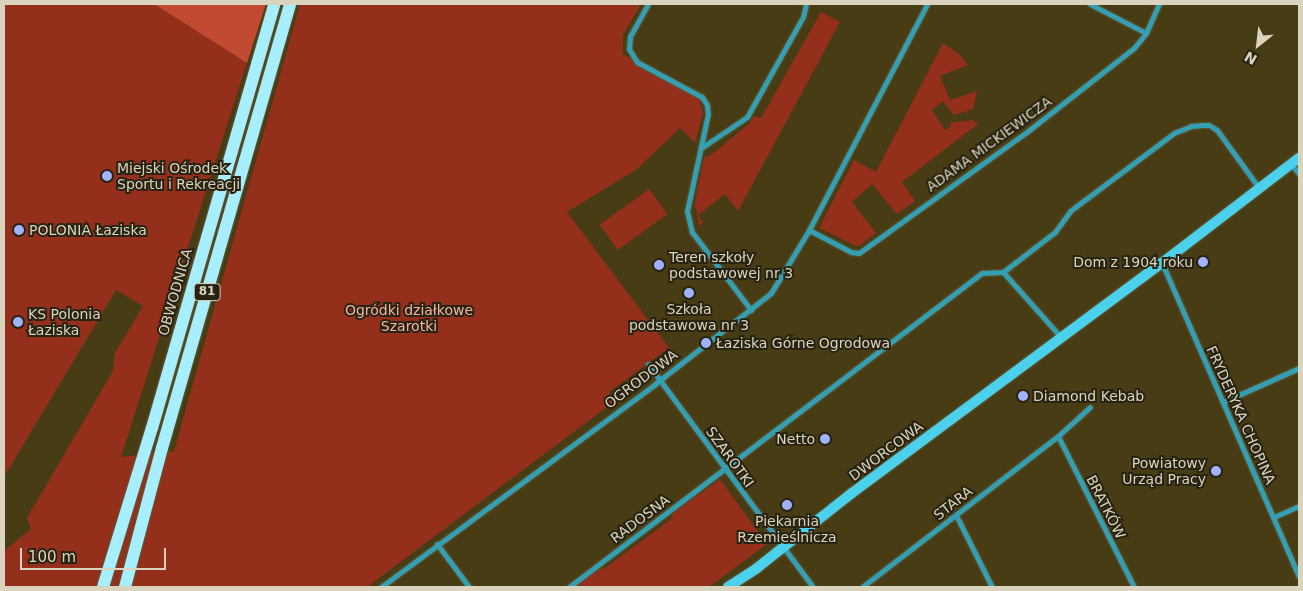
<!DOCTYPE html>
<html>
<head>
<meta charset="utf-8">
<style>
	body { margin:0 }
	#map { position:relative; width:1303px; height:591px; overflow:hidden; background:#473c14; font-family:"DejaVu Sans",sans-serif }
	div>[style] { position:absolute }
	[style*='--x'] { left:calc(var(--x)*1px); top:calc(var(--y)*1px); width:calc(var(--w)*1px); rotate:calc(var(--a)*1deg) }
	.green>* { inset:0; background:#942f1b; transform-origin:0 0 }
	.forest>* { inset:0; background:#c24a33 }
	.roads { filter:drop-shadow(0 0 1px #615733) drop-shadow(0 0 1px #615733) }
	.street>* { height:5px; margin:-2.5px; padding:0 2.5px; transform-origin:2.5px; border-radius:2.5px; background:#349fb3 }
	.secondary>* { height:10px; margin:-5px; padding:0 5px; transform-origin:5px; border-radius:5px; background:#4bd1eb }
	.primary>* { height:12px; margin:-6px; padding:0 6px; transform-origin:6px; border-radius:6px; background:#a7efff }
	.dots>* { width:14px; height:14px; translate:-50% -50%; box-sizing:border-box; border:2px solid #282313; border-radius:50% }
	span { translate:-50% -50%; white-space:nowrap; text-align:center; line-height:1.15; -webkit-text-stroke:4px #282313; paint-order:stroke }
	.shield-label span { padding:1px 4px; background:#282313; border:1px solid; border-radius:4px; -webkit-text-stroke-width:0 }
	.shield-label { font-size:12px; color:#dad4be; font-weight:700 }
	.street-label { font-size:14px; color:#dad4be }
	.poi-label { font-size:14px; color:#dad4be }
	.left { translate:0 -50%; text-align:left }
	.right { translate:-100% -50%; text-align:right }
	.park-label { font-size:14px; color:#f2b4a6 }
	.frame { position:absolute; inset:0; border:5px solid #dad4be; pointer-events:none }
	.north { position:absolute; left:1233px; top:20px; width:50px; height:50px; -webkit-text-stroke:4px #282313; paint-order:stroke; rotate:209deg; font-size:14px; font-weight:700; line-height:20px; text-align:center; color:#dad4be }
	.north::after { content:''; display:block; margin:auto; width:18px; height:22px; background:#dad4be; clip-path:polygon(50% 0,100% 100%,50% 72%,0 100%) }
	.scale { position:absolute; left:20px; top:548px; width:146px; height:22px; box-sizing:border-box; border:2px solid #dad4be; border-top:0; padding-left:6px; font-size:15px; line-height:18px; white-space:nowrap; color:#dad4be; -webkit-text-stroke:4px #282313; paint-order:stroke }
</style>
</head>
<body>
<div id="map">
	<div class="green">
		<div style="clip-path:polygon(4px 4px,154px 4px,247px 63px,121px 457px,174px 451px,300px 4px,641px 4px,623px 35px,623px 54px,702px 100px,700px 103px,703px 113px,695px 143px,680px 128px,637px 169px,567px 212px,669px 348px,609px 392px,615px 401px,367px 587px,4px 587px,4px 551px,31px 529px,27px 518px,113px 371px,115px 353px,143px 306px,116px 290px,4px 477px)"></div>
		<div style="clip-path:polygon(821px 12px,840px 22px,738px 211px,725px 194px,698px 215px,703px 222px,699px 227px,696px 208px,694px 208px,704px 157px,711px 155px,751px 122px,753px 116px,761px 118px)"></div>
		<div style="clip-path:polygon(943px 43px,960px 55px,968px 65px,940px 76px,950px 100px,977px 91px,973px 109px,954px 115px,943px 101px,932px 110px,945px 130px,951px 126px,949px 123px,973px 120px,978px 124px,902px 182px,915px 201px,897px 214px,872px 184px,852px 202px,876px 233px,858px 247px,819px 228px,854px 160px,876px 172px)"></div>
		<div style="left:649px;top:189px;width:31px;height:61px;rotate:54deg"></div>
		<div style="clip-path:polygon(720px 479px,767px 544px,709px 587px,574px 587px,598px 569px,605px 568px,671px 519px,673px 513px)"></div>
	</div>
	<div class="forest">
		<div style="clip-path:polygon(154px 4px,266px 4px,247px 63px)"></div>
	</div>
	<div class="roads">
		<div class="street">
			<div style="--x:648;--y:4;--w:37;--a:119"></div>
			<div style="--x:630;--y:36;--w:13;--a:94"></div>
			<div style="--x:629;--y:49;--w:15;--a:58"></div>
			<div style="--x:637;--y:62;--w:74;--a:28.3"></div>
			<div style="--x:702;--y:97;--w:9;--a:58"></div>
			<div style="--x:707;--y:105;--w:9;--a:84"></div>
			<div style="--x:708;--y:114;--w:99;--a:102.2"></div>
			<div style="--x:687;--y:211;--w:22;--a:77"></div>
			<div style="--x:692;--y:232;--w:98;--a:52.9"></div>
			<div style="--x:1090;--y:4;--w:63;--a:27.4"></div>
			<div style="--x:701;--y:148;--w:55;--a:-34"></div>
			<div style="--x:747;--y:117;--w:115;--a:-60.8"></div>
			<div style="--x:803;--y:17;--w:13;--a:-77"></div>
			<div style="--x:1291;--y:164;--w:13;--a:51"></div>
			<div style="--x:809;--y:230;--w:47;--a:27.6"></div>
			<div style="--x:851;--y:252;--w:8;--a:7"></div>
			<div style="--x:859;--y:253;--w:208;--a:-35.8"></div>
			<div style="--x:1028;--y:131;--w:135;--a:-38.1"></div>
			<div style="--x:1134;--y:48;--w:19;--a:-51"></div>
			<div style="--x:1146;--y:33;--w:32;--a:-66"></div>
			<div style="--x:1162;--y:263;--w:342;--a:66.4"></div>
			<div style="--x:1003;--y:272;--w:87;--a:48.3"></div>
			<div style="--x:648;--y:364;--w:277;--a:53.5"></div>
			<div style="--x:1223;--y:402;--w:83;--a:-24.1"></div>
			<div style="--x:1058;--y:436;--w:169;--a:63.3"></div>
			<div style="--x:956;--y:515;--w:80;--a:63.4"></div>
			<div style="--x:1274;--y:517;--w:27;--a:-24"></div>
			<div style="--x:437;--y:544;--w:54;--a:53.3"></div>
			<div style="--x:381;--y:587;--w:341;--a:-36.5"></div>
			<div style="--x:655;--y:384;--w:147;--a:-38.1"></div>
			<div style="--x:771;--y:293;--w:74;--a:-58.9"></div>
			<div style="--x:809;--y:230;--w:255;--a:-62.4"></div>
			<div style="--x:569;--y:587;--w:519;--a:-37.25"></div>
			<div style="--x:982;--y:273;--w:21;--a:-3"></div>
			<div style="--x:1003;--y:272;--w:66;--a:-37.6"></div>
			<div style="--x:1055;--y:232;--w:26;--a:-54"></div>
			<div style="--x:1070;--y:211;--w:130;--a:-36.9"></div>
			<div style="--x:1174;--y:133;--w:18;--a:-22"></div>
			<div style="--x:1191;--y:126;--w:12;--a:-5"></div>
			<div style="--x:1203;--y:125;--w:6;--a:0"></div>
			<div style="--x:1209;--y:125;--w:9;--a:32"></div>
			<div style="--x:1217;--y:130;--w:72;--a:54.1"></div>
			<div style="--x:862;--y:587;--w:247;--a:-37.6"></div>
			<div style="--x:1058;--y:436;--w:43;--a:-42.2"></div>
		</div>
		<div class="secondary">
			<div style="--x:728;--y:587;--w:35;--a:-33"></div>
			<div style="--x:757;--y:568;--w:121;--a:-38.3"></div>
			<div style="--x:852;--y:493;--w:386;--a:-36.6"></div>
			<div style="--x:1162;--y:263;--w:173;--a:-37.5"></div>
		</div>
		<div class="primary">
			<div style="--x:103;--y:587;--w:166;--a:-72.9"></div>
			<div style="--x:152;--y:428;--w:441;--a:-73.9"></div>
			<div style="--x:125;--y:587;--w:144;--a:-75.1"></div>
			<div style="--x:162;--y:448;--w:462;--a:-73.9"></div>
		</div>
	</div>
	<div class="dots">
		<div style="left:107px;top:176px;background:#a0b3fd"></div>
		<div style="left:19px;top:230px;background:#a0b3fd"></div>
		<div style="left:1203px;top:262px;background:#a0b3fd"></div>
		<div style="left:659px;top:265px;background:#a0b3fd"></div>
		<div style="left:689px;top:293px;background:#a0b3fd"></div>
		<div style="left:18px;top:322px;background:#a0b3fd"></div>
		<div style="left:706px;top:343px;background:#a0b3fd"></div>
		<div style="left:1023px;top:396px;background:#a0b3fd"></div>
		<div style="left:825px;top:439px;background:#a0b3fd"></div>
		<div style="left:1216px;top:471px;background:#a0b3fd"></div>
		<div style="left:787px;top:505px;background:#a0b3fd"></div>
	</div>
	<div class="shield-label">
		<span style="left:207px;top:292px">81</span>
	</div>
	<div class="street-label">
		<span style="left:989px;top:144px;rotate:-36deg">ADAMA MICKIEWICZA</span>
		<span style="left:175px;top:292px;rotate:-74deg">OBWODNICA</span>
		<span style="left:641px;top:379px;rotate:-37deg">OGRODOWA</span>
		<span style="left:1241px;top:415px;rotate:66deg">FRYDERYKA CHOPINA</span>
		<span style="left:886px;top:451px;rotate:-37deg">DWORCOWA</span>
		<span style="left:730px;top:457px;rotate:54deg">SZAROTKI</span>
		<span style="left:953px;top:503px;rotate:-38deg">STARA</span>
		<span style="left:1106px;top:507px;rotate:63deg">BRATKÓW</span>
		<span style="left:640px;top:519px;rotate:-37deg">RADOSNA</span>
	</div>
	<div class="poi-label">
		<span class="left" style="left:117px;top:176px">Miejski Ośrodek<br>Sportu i Rekreacji</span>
		<span class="left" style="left:29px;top:230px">POLONIA Łaziska</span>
		<span class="left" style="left:669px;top:265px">Teren szkoły<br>podstawowej nr 3</span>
		<span class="right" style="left:1193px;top:262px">Dom z 1904 roku</span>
		<span style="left:689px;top:317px">Szkoła<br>podstawowa nr 3</span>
		<span class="left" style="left:28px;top:322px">KS Polonia<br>Łaziska</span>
		<span class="left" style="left:716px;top:343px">Łaziska Górne Ogrodowa</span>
		<span class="left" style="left:1033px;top:396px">Diamond Kebab</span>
		<span class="right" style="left:815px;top:439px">Netto</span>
		<span class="right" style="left:1206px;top:471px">Powiatowy<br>Urząd Pracy</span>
		<span style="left:787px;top:529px">Piekarnia<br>Rzemieślnicza</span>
	</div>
	<div class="park-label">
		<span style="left:409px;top:318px">Ogródki działkowe<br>Szarotki</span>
	</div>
	<div class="frame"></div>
	<div class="north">N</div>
	<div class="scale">100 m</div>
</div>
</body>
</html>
